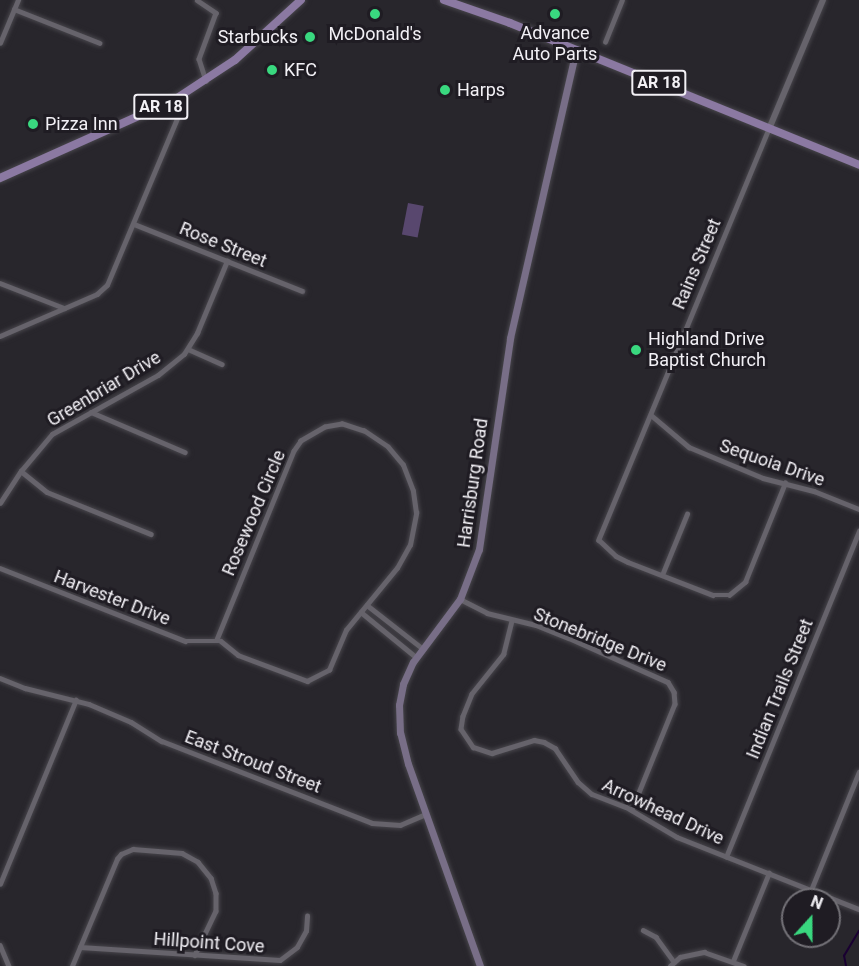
<!DOCTYPE html>
<html>
<head>
<meta charset="utf-8">
<style>
	body { margin:0 }
	#map { position:relative; width:859px; height:966px; overflow:hidden; background:#28262c; font-family:Roboto,sans-serif }
	div>[style] { position:absolute }
	[style*='--x'] { left:calc(var(--x)*1px); top:calc(var(--y)*1px); width:calc(var(--w)*1px); rotate:calc(var(--a)*1deg) }
	.green>* { inset:0; background:#58476e; transform-origin:0 0 }
	.stream>* { height:1.5px; margin:-0.75px; padding:0 0.75px; transform-origin:0.75px; border-radius:0.75px; background:#1a0032 }
	.roads { filter:drop-shadow(0 0 2px #47454b) drop-shadow(0 0 2px #47454b) }
	.minor>* { height:4.5px; margin:-2.25px; padding:0 2.25px; transform-origin:2.25px; border-radius:2.25px; background:#66636b }
	.tertiary>* { height:6px; margin:-3px; padding:0 3px; transform-origin:3px; border-radius:3px; background:#66636b }
	.secondary>* { height:7px; margin:-3.5px; padding:0 3.5px; transform-origin:3.5px; border-radius:3.5px; background:#786e87 }
	.primary>* { height:8px; margin:-4px; padding:0 4px; transform-origin:4px; border-radius:4px; background:#8b79a2 }
	.dots>* { width:16px; height:16px; translate:-50% -50%; box-sizing:border-box; border:3px solid #1f1c23; border-radius:50% }
	span { translate:-50% -50%; white-space:nowrap; text-align:center; line-height:1.15; -webkit-text-stroke:6px #1f1c23; paint-order:stroke }
	.shield-label span { padding:2px 4px; background:#1f1c23; border:2px solid; border-radius:4px; -webkit-text-stroke-width:0 }
	.shield-label { font-size:16px; color:#f2f0f5; font-weight:700 }
	.poi-label { font-size:18px; color:#f2f0f5 }
	.right { translate:-100% -50%; text-align:right }
	.left { translate:0 -50%; text-align:left }
	.street-label { font-size:18px; color:#f2f0f5 }
	.north { position:absolute; left:781px; top:888px; width:60px; height:60px; box-sizing:border-box; background:#1f1c23; border:2px solid #737177; border-radius:50%; rotate:21deg; font-size:16px; font-weight:700; line-height:24px; text-align:center; color:#f2f0f5 }
	.north::after { content:''; display:block; margin:auto; width:21px; height:27px; background:#39d87f; clip-path:polygon(50% 0,100% 100%,50% 72%,0 100%) }
</style>
</head>
<body>
<div id="map">
	<div class="green">
		<div style="left:408px;top:203px;width:16px;height:32px;rotate:11deg"></div>
	</div>
	<div class="stream">
		<div style="--x:846;--y:966;--w:10;--a:-101"></div>
		<div style="--x:844;--y:956;--w:29;--a:-59"></div>
	</div>
	<div class="roads">
		<div class="minor">
			<div style="--x:197;--y:0;--w:23;--a:34"></div>
			<div style="--x:216;--y:13;--w:49;--a:110.3"></div>
			<div style="--x:199;--y:59;--w:23;--a:72"></div>
			<div style="--x:14;--y:9;--w:92;--a:21.6"></div>
			<div style="--x:605;--y:42;--w:45;--a:-68"></div>
			<div style="--x:0;--y:43;--w:47;--a:-67.3"></div>
			<div style="--x:769;--y:129;--w:445;--a:112.5"></div>
			<div style="--x:599;--y:540;--w:23;--a:43"></div>
			<div style="--x:616;--y:556;--w:13;--a:27"></div>
			<div style="--x:628;--y:562;--w:91;--a:21.2"></div>
			<div style="--x:713;--y:595;--w:16;--a:0"></div>
			<div style="--x:729;--y:595;--w:21;--a:-39"></div>
			<div style="--x:745;--y:582;--w:107;--a:-68"></div>
			<div style="--x:134;--y:224;--w:181;--a:21.7"></div>
			<div style="--x:0;--y:283;--w:69;--a:21.3"></div>
			<div style="--x:0;--y:336;--w:106;--a:-23.4"></div>
			<div style="--x:97;--y:294;--w:13;--a:-42"></div>
			<div style="--x:107;--y:285;--w:186;--a:-67.2"></div>
			<div style="--x:179;--y:114;--w:15;--a:-110"></div>
			<div style="--x:188;--y:349;--w:37;--a:24"></div>
			<div style="--x:91;--y:412;--w:102;--a:23.1"></div>
			<div style="--x:651;--y:415;--w:50;--a:40.1"></div>
			<div style="--x:689;--y:447;--w:80;--a:22.7"></div>
			<div style="--x:763;--y:478;--w:53;--a:14.3"></div>
			<div style="--x:814;--y:491;--w:48;--a:21.8"></div>
			<div style="--x:21;--y:471;--w:33;--a:39"></div>
			<div style="--x:47;--y:492;--w:112;--a:22"></div>
			<div style="--x:0;--y:503;--w:38;--a:-57"></div>
			<div style="--x:21;--y:471;--w:48;--a:-50"></div>
			<div style="--x:52;--y:434;--w:121;--a:-29.1"></div>
			<div style="--x:158;--y:375;--w:33;--a:-39"></div>
			<div style="--x:184;--y:354;--w:25;--a:-58"></div>
			<div style="--x:197;--y:333;--w:78;--a:-67.4"></div>
			<div style="--x:0;--y:568;--w:199;--a:21.5"></div>
			<div style="--x:185;--y:641;--w:36;--a:0"></div>
			<div style="--x:221;--y:641;--w:22;--a:39"></div>
			<div style="--x:238;--y:655;--w:74;--a:20.6"></div>
			<div style="--x:307;--y:681;--w:25;--a:-27"></div>
			<div style="--x:329;--y:670;--w:43;--a:-67"></div>
			<div style="--x:346;--y:630;--w:80;--a:-50.6"></div>
			<div style="--x:397;--y:568;--w:26;--a:-61"></div>
			<div style="--x:410;--y:545;--w:33;--a:-79"></div>
			<div style="--x:416;--y:513;--w:22;--a:-98"></div>
			<div style="--x:413;--y:491;--w:28;--a:-111"></div>
			<div style="--x:403;--y:465;--w:23;--a:-130"></div>
			<div style="--x:388;--y:447;--w:29;--a:-146"></div>
			<div style="--x:364;--y:431;--w:23;--a:-162"></div>
			<div style="--x:342;--y:424;--w:17;--a:170"></div>
			<div style="--x:325;--y:427;--w:28;--a:150"></div>
			<div style="--x:301;--y:441;--w:12;--a:125"></div>
			<div style="--x:294;--y:451;--w:204;--a:112.2"></div>
			<div style="--x:662;--y:575;--w:66;--a:-67.7"></div>
			<div style="--x:460;--y:599;--w:30;--a:27"></div>
			<div style="--x:487;--y:613;--w:50;--a:13.8"></div>
			<div style="--x:536;--y:625;--w:35;--a:22"></div>
			<div style="--x:569;--y:638;--w:108;--a:24"></div>
			<div style="--x:668;--y:682;--w:12;--a:59"></div>
			<div style="--x:674;--y:692;--w:12;--a:85"></div>
			<div style="--x:675;--y:704;--w:114;--a:112.1"></div>
			<div style="--x:367;--y:605;--w:70;--a:38"></div>
			<div style="--x:361;--y:612;--w:71;--a:39.3"></div>
			<div style="--x:512;--y:621;--w:34;--a:104"></div>
			<div style="--x:504;--y:654;--w:51;--a:128.7"></div>
			<div style="--x:472;--y:694;--w:24;--a:112"></div>
			<div style="--x:463;--y:716;--w:13;--a:99"></div>
			<div style="--x:461;--y:729;--w:22;--a:56"></div>
			<div style="--x:473;--y:747;--w:20;--a:18"></div>
			<div style="--x:492;--y:753;--w:44;--a:-17.2"></div>
			<div style="--x:534;--y:740;--w:10;--a:11"></div>
			<div style="--x:544;--y:742;--w:13;--a:29"></div>
			<div style="--x:555;--y:748;--w:41;--a:55.9"></div>
			<div style="--x:578;--y:782;--w:18;--a:41"></div>
			<div style="--x:592;--y:794;--w:36;--a:21"></div>
			<div style="--x:626;--y:807;--w:59;--a:30.5"></div>
			<div style="--x:677;--y:837;--w:196;--a:21.6"></div>
			<div style="--x:0;--y:678;--w:27;--a:22"></div>
			<div style="--x:25;--y:688;--w:66;--a:14"></div>
			<div style="--x:89;--y:704;--w:46;--a:23.2"></div>
			<div style="--x:131;--y:722;--w:36;--a:32"></div>
			<div style="--x:162;--y:741;--w:225;--a:21.3"></div>
			<div style="--x:372;--y:823;--w:28;--a:4"></div>
			<div style="--x:400;--y:825;--w:26;--a:-23"></div>
			<div style="--x:726;--y:857;--w:352;--a:-67.8"></div>
			<div style="--x:0;--y:884;--w:199;--a:-67.6"></div>
			<div style="--x:811;--y:890;--w:127;--a:-67.9"></div>
			<div style="--x:643;--y:930;--w:15;--a:28"></div>
			<div style="--x:656;--y:937;--w:31;--a:54"></div>
			<div style="--x:0;--y:945;--w:23;--a:67"></div>
			<div style="--x:80;--y:947;--w:200;--a:3.7"></div>
			<div style="--x:280;--y:960;--w:21;--a:-37"></div>
			<div style="--x:297;--y:947;--w:18;--a:-61"></div>
			<div style="--x:306;--y:931;--w:15;--a:-86"></div>
			<div style="--x:733;--y:961;--w:95;--a:-67.8"></div>
			<div style="--x:72;--y:966;--w:116;--a:-67.2"></div>
			<div style="--x:117;--y:859;--w:6;--a:-51"></div>
			<div style="--x:121;--y:854;--w:13;--a:-23"></div>
			<div style="--x:133;--y:849;--w:49;--a:4.7"></div>
			<div style="--x:182;--y:853;--w:18;--a:29"></div>
			<div style="--x:198;--y:862;--w:21;--a:51"></div>
			<div style="--x:211;--y:878;--w:16;--a:72"></div>
			<div style="--x:216;--y:893;--w:18;--a:90"></div>
			<div style="--x:216;--y:911;--w:49;--a:115.5"></div>
			<div style="--x:670;--y:966;--w:13;--a:-42"></div>
			<div style="--x:680;--y:957;--w:25;--a:-12"></div>
			<div style="--x:704;--y:952;--w:42;--a:19.3"></div>
		</div>
		<div class="tertiary">
			<div style="--x:769;--y:129;--w:140;--a:-67.3"></div>
		</div>
		<div class="secondary">
			<div style="--x:480;--y:966;--w:214;--a:-109.6"></div>
			<div style="--x:408;--y:764;--w:32;--a:-104"></div>
			<div style="--x:400;--y:733;--w:28;--a:-92"></div>
			<div style="--x:399;--y:705;--w:21;--a:-79"></div>
			<div style="--x:403;--y:684;--w:24;--a:-66"></div>
			<div style="--x:413;--y:662;--w:79;--a:-53.3"></div>
			<div style="--x:460;--y:599;--w:53;--a:-69.2"></div>
			<div style="--x:479;--y:549;--w:213;--a:-81.6"></div>
			<div style="--x:510;--y:338;--w:296;--a:-77.1"></div>
		</div>
		<div class="primary">
			<div style="--x:444;--y:0;--w:70;--a:19.2"></div>
			<div style="--x:510;--y:23;--w:377;--a:22.1"></div>
			<div style="--x:0;--y:178;--w:191;--a:-24.1"></div>
			<div style="--x:174;--y:100;--w:73;--a:-33.3"></div>
			<div style="--x:235;--y:60;--w:89;--a:-42.3"></div>
		</div>
	</div>
	<div class="dots">
		<div style="left:375px;top:14px;background:#39d87f"></div>
		<div style="left:555px;top:14px;background:#39d87f"></div>
		<div style="left:310px;top:37px;background:#39d87f"></div>
		<div style="left:272px;top:70px;background:#39d87f"></div>
		<div style="left:445px;top:90px;background:#39d87f"></div>
		<div style="left:33px;top:124px;background:#39d87f"></div>
		<div style="left:636px;top:350px;background:#39d87f"></div>
	</div>
	<div class="shield-label">
		<span style="left:659px;top:83px">AR 18</span>
		<span style="left:161px;top:107px">AR 18</span>
	</div>
	<div class="poi-label">
		<span style="left:375px;top:34px">McDonald's</span>
		<span style="left:555px;top:44px">Advance<br>Auto Parts</span>
		<span class="right" style="left:298px;top:37px">Starbucks</span>
		<span class="left" style="left:284px;top:70px">KFC</span>
		<span class="left" style="left:457px;top:90px">Harps</span>
		<span class="left" style="left:45px;top:124px">Pizza Inn</span>
		<span class="left" style="left:648px;top:350px">Highland Drive<br>Baptist Church</span>
	</div>
	<div class="street-label">
		<span style="left:223px;top:245px;rotate:22deg">Rose Street</span>
		<span style="left:697px;top:264px;rotate:-67deg">Rains Street</span>
		<span style="left:104px;top:389px;rotate:-31deg">Greenbriar Drive</span>
		<span style="left:772px;top:463px;rotate:19deg">Sequoia Drive</span>
		<span style="left:473px;top:483px;rotate:-82deg">Harrisburg Road</span>
		<span style="left:254px;top:513px;rotate:-67deg">Rosewood Circle</span>
		<span style="left:112px;top:598px;rotate:21deg">Harvester Drive</span>
		<span style="left:600px;top:640px;rotate:22deg">Stonebridge Drive</span>
		<span style="left:780px;top:689px;rotate:-68deg">Indian Trails Street</span>
		<span style="left:253px;top:762px;rotate:21deg">East Stroud Street</span>
		<span style="left:663px;top:812px;rotate:25deg">Arrowhead Drive</span>
		<span style="left:209px;top:943px;rotate:4deg">Hillpoint Cove</span>
	</div>
	<div class="north">N</div>
</div>
</body>
</html>
